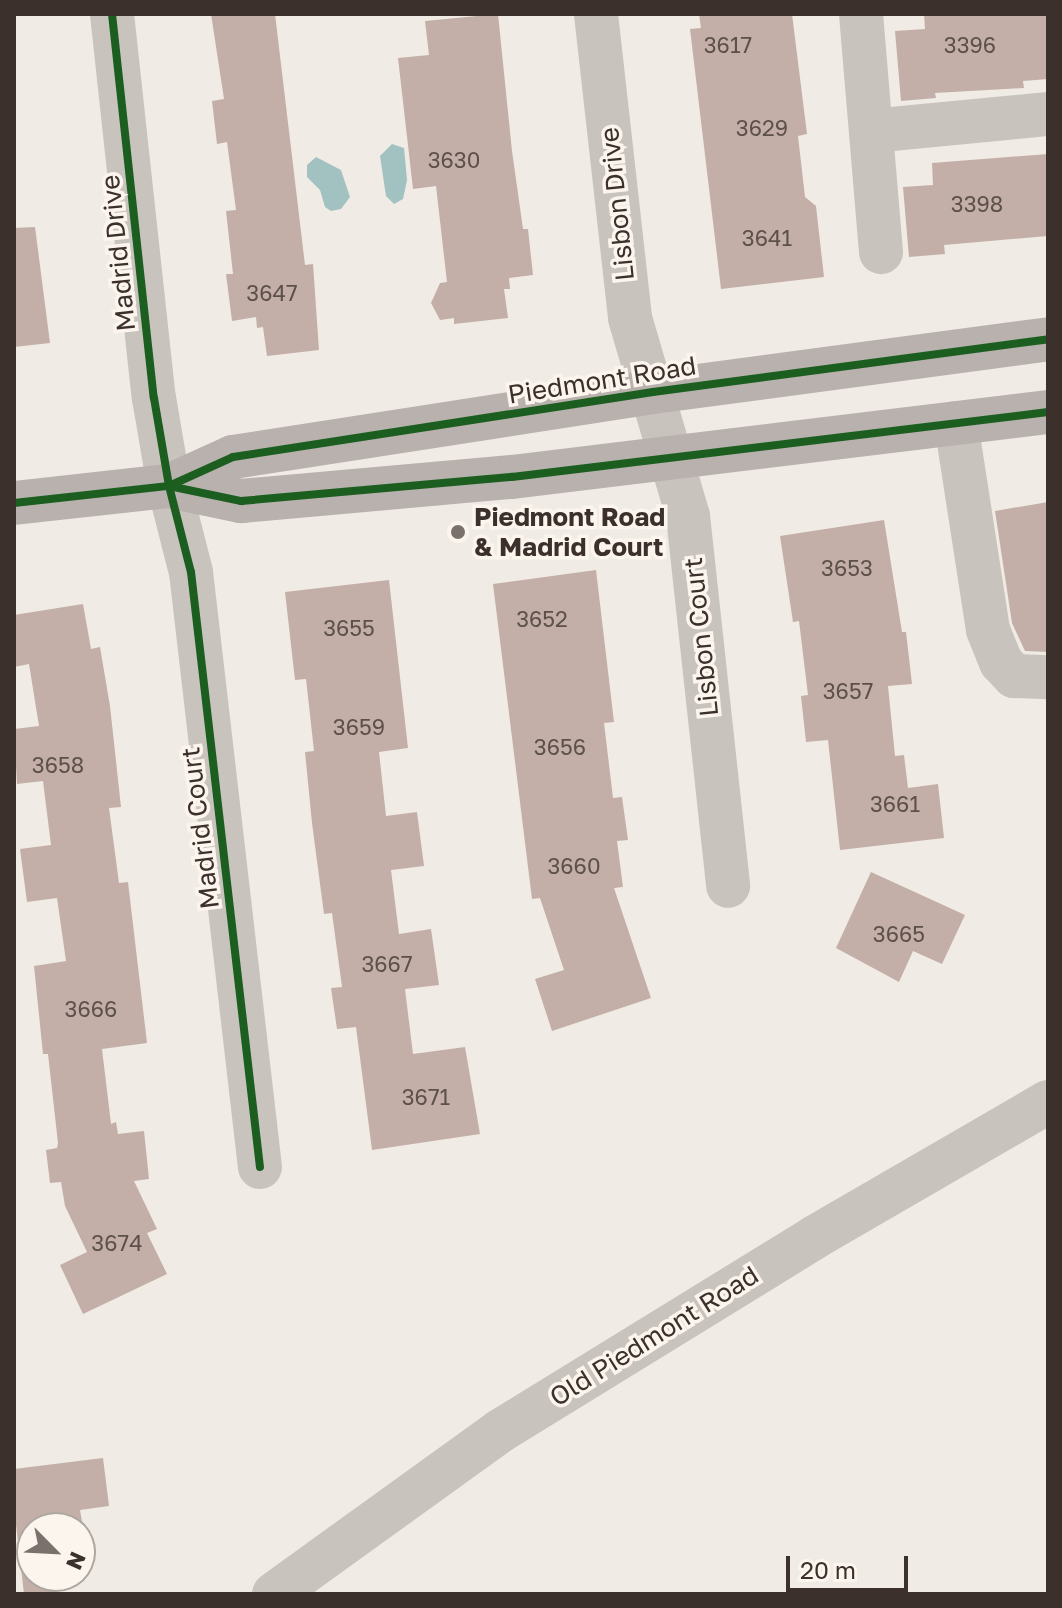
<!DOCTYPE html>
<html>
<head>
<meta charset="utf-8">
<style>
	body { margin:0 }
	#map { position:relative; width:1062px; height:1608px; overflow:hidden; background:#f0ebe5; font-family:"Golos Text",sans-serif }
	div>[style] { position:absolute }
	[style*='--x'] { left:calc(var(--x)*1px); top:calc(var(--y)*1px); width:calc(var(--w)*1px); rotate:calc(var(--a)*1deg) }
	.water>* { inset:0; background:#a1c2c1 }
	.building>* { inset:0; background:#c3afa7 }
	.minor>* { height:44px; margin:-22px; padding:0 22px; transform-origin:22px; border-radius:22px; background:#c9c3be }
	.major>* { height:44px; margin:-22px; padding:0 22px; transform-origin:22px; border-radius:22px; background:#b8b1ad }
	.cycleway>* { height:8px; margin:-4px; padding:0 4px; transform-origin:4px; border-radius:4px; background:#1b5e20 }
	.dots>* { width:22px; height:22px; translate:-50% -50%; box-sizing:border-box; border:4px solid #fbf5ee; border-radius:50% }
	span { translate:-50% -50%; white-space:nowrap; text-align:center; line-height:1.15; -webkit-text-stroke:7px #fbf5ee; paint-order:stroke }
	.number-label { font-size:22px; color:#5d504a }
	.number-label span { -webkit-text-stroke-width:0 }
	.street-label { font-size:26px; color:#3b302b }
	.poi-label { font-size:26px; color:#3b302b; font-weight:700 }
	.left { translate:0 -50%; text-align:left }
	.frame { position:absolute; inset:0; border:16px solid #3b302b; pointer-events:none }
	.north { position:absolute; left:16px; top:1512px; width:80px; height:80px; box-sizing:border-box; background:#fbf5ee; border:2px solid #aea6a0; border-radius:50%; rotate:114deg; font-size:22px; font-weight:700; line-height:32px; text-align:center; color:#3b302b }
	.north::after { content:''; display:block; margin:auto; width:28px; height:36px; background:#7a716c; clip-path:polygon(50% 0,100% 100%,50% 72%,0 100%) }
	.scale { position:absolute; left:786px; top:1556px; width:122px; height:36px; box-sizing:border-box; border:4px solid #3b302b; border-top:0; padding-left:10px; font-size:24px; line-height:28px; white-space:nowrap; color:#3b302b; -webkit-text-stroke:6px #fbf5ee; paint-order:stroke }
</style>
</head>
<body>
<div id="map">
	<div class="water">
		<div style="clip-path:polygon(392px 144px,404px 148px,407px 180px,403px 199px,394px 204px,386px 196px,380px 156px)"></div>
		<div style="clip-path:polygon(316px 157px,341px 170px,350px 197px,341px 209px,331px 211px,325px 207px,320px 190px,307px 177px,307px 165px)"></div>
	</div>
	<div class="building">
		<div style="clip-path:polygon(211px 14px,275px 14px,305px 265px,313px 264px,319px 350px,267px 356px,263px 327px,257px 328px,256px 317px,232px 321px,226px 274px,233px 274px,226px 211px,236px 210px,227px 142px,217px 144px,212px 101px,224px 99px)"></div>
		<div style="clip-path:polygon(498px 14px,512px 151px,523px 229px,528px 229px,533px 275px,509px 278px,510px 289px,504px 289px,508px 318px,454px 324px,454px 318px,440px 320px,431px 303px,440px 283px,447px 282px,436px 186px,413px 189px,398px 58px,429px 55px,425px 21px)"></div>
		<div style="clip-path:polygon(699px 14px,792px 14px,807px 134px,798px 136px,805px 197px,816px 206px,824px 277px,721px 289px,690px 29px,701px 28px)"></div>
		<div style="clip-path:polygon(924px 14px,1048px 14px,1048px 79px,1023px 81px,1024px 88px,935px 93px,936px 98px,901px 101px,895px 31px,925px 29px)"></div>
		<div style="clip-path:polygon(1048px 154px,1048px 236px,944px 245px,945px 254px,909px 257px,903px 187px,933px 185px,932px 163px)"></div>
		<div style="clip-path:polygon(35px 227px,50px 343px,14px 347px,14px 228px)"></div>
		<div style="clip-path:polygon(1048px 502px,1048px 652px,1025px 651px,1012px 623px,995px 511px)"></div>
		<div style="clip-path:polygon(884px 520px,902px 632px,906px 632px,912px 684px,888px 686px,895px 756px,904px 755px,908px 788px,938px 784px,944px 838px,840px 850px,828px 740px,806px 742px,801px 696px,808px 695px,799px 621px,793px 622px,780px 536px)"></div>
		<div style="clip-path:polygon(596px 570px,614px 722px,604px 723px,613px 798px,622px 797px,628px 840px,617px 841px,623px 887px,614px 888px,651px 998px,552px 1031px,535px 979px,564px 970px,540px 898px,532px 899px,493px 584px)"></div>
		<div style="clip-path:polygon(389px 580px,408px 748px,379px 752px,386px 816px,417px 812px,424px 866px,391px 870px,399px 934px,431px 929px,439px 985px,405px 989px,413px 1054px,465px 1047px,480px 1134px,372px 1150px,356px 1027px,337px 1029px,331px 988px,342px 987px,332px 913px,324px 914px,312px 823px,305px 752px,314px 751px,306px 679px,295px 680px,285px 592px)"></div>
		<div style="clip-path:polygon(83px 604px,91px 649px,100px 647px,110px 706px,121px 807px,109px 808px,119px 883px,128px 882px,147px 1043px,102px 1049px,111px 1124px,116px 1122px,118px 1134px,144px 1131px,149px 1179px,134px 1181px,157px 1229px,147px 1233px,167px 1274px,83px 1314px,60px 1265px,87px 1252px,65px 1206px,61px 1182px,50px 1183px,46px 1150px,57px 1148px,58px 1143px,48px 1054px,43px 1054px,34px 966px,66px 961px,57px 898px,27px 902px,20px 849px,51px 845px,43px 781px,17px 784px,14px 729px,39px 726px,29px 664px,14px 667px,14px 615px)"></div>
		<div style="clip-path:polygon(871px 872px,965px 915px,942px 964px,913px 951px,899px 982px,836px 948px)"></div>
		<div style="clip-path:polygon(103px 1458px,109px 1506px,80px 1510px,87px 1551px,80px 1552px,80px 1528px,32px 1528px,32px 1576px,53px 1576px,55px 1594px,24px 1594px,14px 1507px,14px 1469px)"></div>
	</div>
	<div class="minor">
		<div style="--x:112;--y:14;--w:386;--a:83.8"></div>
		<div style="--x:154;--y:398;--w:89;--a:80.3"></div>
		<div style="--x:169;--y:486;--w:89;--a:75.7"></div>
		<div style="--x:191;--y:572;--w:599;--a:83.39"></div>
		<div style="--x:596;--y:14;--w:306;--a:83.6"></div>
		<div style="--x:630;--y:318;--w:206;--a:73.7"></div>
		<div style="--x:688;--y:516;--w:372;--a:83.8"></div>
		<div style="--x:861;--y:14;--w:239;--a:85.2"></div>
		<div style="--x:871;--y:131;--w:178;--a:-5.5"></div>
		<div style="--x:956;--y:423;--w:209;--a:81.2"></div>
		<div style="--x:988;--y:630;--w:35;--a:68"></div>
		<div style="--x:1001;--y:662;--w:19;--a:47"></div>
		<div style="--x:1014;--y:676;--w:34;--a:2"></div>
		<div style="--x:274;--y:1594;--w:279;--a:-35.8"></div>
		<div style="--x:500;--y:1431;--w:370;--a:-31.6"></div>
		<div style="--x:815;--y:1237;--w:269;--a:-30.1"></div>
	</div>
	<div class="major">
		<div style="--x:169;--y:486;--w:70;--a:-24.4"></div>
		<div style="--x:233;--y:457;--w:425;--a:-8.8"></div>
		<div style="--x:653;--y:392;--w:399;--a:-7.6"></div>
		<div style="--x:14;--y:503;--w:156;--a:-6.3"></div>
		<div style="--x:169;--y:486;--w:74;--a:11.8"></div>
		<div style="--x:241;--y:501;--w:272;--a:-5.1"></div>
		<div style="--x:512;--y:477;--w:540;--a:-6.91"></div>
	</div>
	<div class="cycleway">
		<div style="--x:112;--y:14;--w:386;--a:83.8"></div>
		<div style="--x:154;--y:398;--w:89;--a:80.3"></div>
		<div style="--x:169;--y:486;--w:89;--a:75.7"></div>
		<div style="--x:191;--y:572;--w:599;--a:83.39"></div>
		<div style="--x:169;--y:486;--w:70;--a:-24.4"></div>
		<div style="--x:233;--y:457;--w:425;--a:-8.8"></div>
		<div style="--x:653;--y:392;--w:399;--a:-7.6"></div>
		<div style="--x:14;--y:503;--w:156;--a:-6.3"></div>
		<div style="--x:169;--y:486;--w:74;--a:11.8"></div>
		<div style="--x:241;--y:501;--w:272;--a:-5.1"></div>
		<div style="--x:512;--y:477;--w:540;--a:-6.91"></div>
	</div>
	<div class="dots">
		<div style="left:458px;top:532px;background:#7a716c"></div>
	</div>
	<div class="number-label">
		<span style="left:728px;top:45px">3617</span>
		<span style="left:970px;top:45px">3396</span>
		<span style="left:762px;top:128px">3629</span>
		<span style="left:454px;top:160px">3630</span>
		<span style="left:977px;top:204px">3398</span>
		<span style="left:767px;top:238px">3641</span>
		<span style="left:272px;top:293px">3647</span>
		<span style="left:847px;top:568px">3653</span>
		<span style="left:542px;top:619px">3652</span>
		<span style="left:349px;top:628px">3655</span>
		<span style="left:848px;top:691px">3657</span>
		<span style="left:359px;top:727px">3659</span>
		<span style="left:560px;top:747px">3656</span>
		<span style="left:58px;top:765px">3658</span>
		<span style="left:895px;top:804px">3661</span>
		<span style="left:574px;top:866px">3660</span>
		<span style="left:899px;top:934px">3665</span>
		<span style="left:387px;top:964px">3667</span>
		<span style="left:91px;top:1009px">3666</span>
		<span style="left:426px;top:1097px">3671</span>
		<span style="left:117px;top:1243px">3674</span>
	</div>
	<div class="street-label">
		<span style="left:617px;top:204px;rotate:-96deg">Lisbon Drive</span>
		<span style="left:118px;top:253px;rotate:-96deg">Madrid Drive</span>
		<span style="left:602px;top:380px;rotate:-9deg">Piedmont Road</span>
		<span style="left:701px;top:637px;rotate:-96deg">Lisbon Court</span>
		<span style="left:200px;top:828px;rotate:-97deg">Madrid Court</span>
		<span style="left:654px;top:1336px;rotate:-32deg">Old Piedmont Road</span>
	</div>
	<div class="poi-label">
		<span class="left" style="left:474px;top:532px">Piedmont Road<br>&amp; Madrid Court</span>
	</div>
	<div class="frame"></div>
	<div class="north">N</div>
	<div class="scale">20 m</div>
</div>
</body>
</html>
